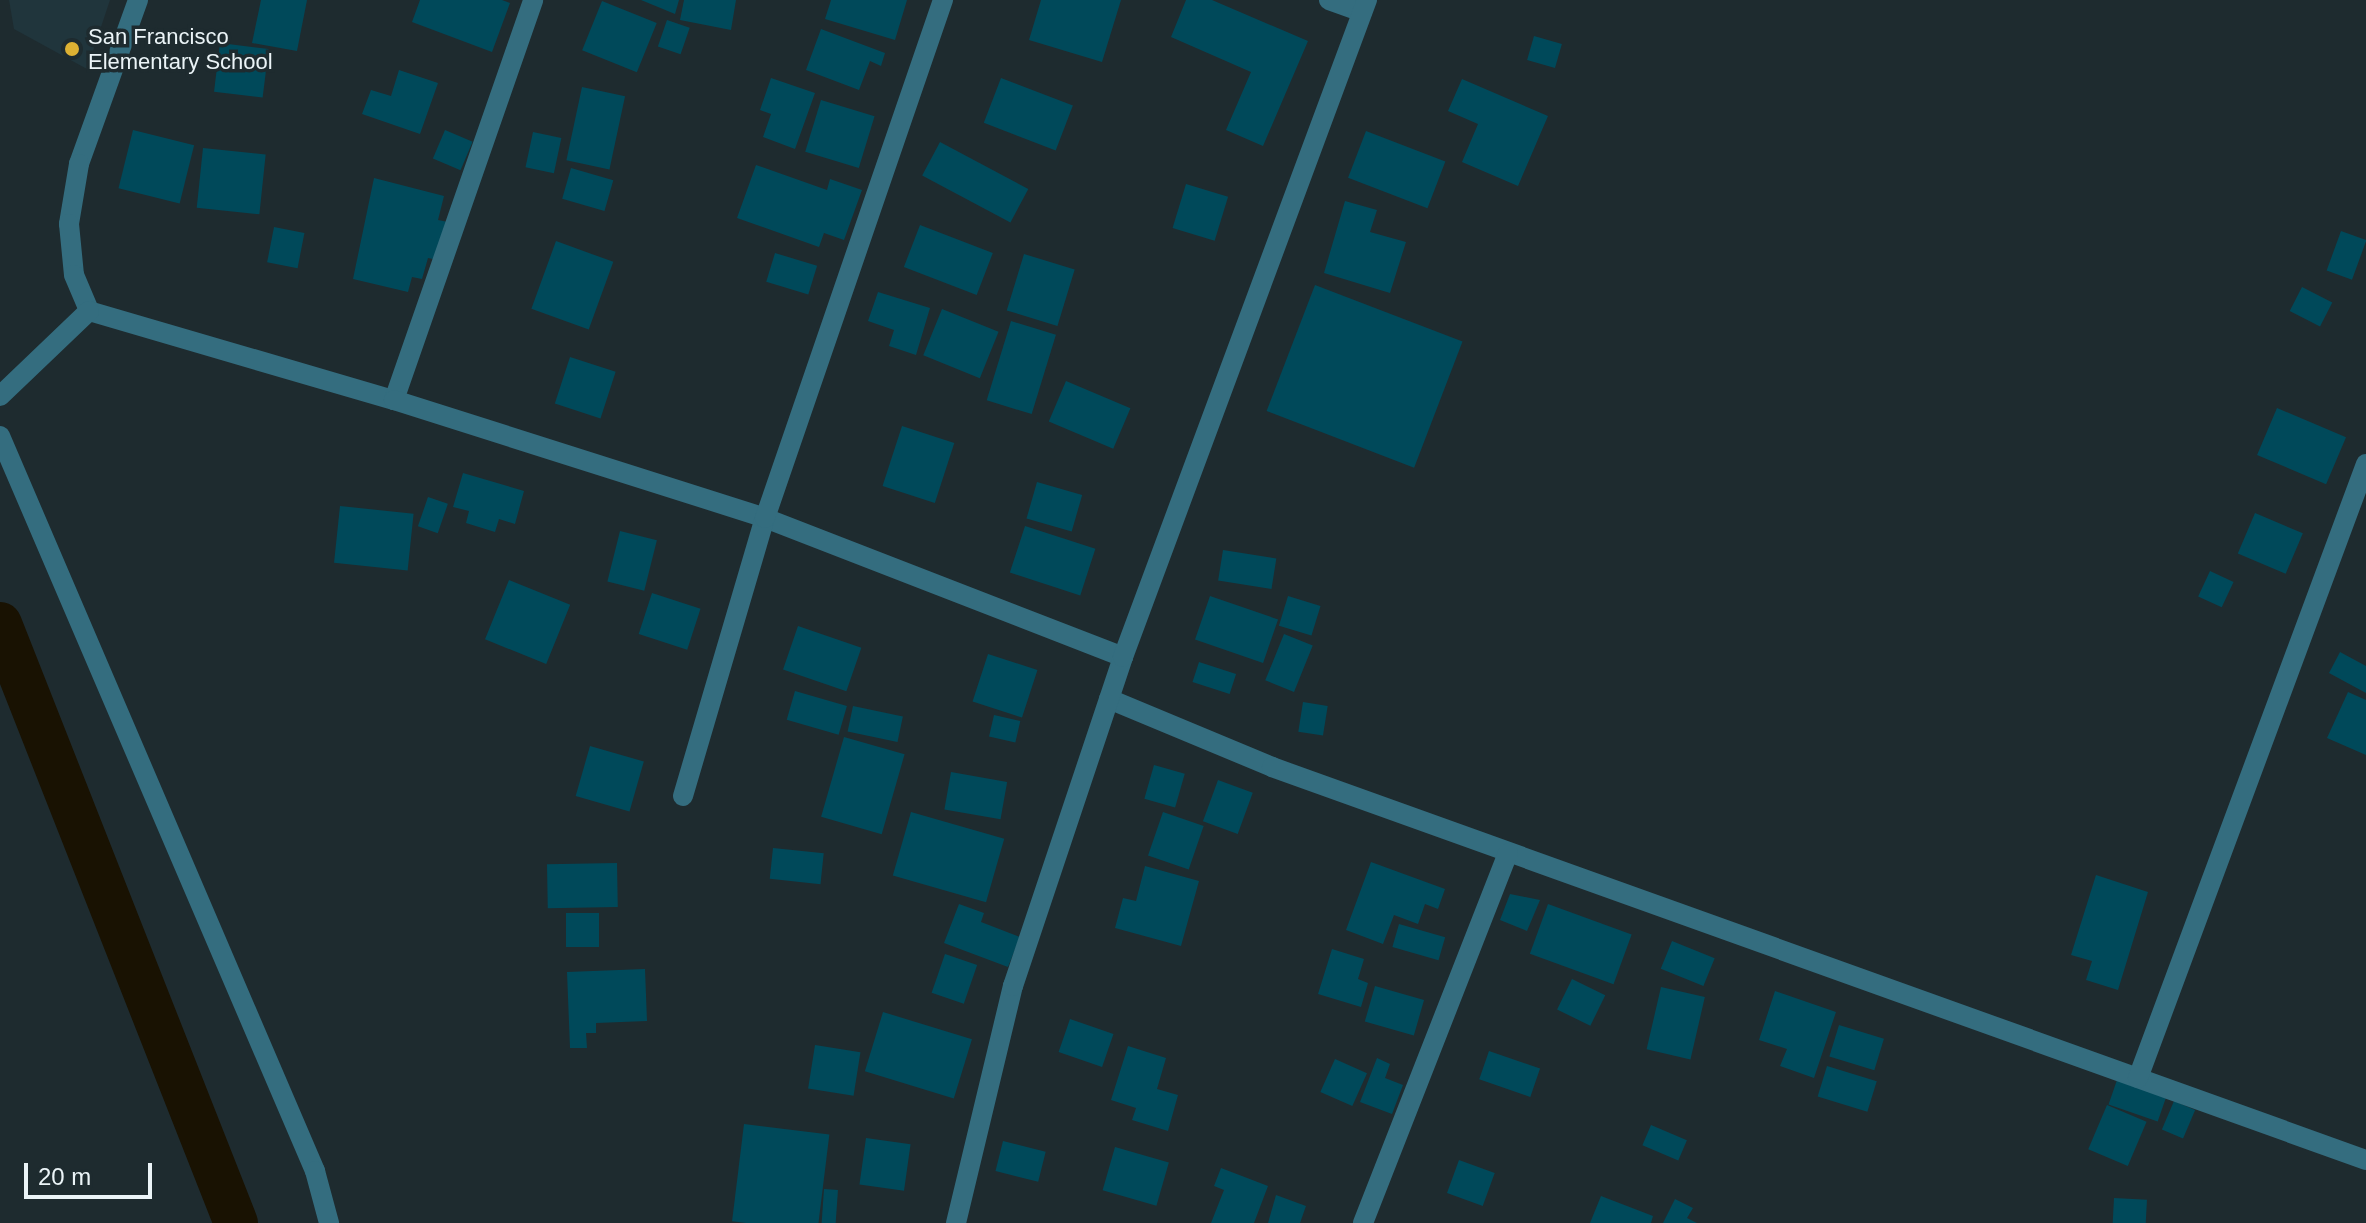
<!DOCTYPE html>
<html>
<head>
<meta charset="utf-8">
<style>
	body { margin:0 }
	#map { position:relative; width:2366px; height:1223px; overflow:hidden; background:#1e2b2f; font-family:Arial,sans-serif }
	div>[style] { position:absolute }
	[style*='--x'] { left:calc(var(--x)*1px); top:calc(var(--y)*1px); width:calc(var(--w)*1px); rotate:calc(var(--a)*1deg) }
	.built>* { inset:0; background:#20353c }
	.canal>* { height:44px; margin:-22px; padding:0 22px; transform-origin:22px; border-radius:22px; background:#191202 }
	.building>* { inset:0; background:#00495a; transform-origin:0 0 }
	.minor>* { height:20px; margin:-10px; padding:0 10px; transform-origin:10px; border-radius:10px; background:#346d7f }
	.dots>* { width:22px; height:22px; translate:-50% -50%; box-sizing:border-box; border:4px solid #1e2b2f; border-radius:50% }
	span { translate:-50% -50%; white-space:nowrap; text-align:center; line-height:1.15; -webkit-text-stroke:7px #1e2b2f; paint-order:stroke }
	.poi-label { font-size:22px; color:#ebf4f7 }
	.left { translate:0 -50%; text-align:left }
	.scale { position:absolute; left:24px; top:1163px; width:128px; height:36px; box-sizing:border-box; border:4px solid #ebf4f7; border-top:0; padding-left:10px; font-size:24px; line-height:28px; white-space:nowrap; color:#ebf4f7; -webkit-text-stroke:6px #1e2b2f; paint-order:stroke }
</style>
</head>
<body>
<div id="map">
	<div class="built">
		<div style="clip-path:polygon(9px 0,110px 0,87px 69px,14px 29px)"></div>
	</div>
	<div class="canal">
		<div style="--x:0;--y:624;--w:644;--a:68.5"></div>
	</div>
	<div class="building">
		<div style="clip-path:polygon(261px 0,307px 0,297px 51px,252px 43px)"></div>
		<div style="clip-path:polygon(420px 0,502px 0,510px 3px,492px 52px,412px 22px)"></div>
		<div style="clip-path:polygon(641px 0,679px 0,675px 14px)"></div>
		<div style="clip-path:polygon(684px 0,736px 0,731px 30px,680px 20px)"></div>
		<div style="clip-path:polygon(831px 0,907px 0,895px 40px,825px 19px)"></div>
		<div style="clip-path:polygon(1041px 0,1121px 0,1102px 62px,1029px 40px)"></div>
		<div style="clip-path:polygon(1186px 0,1212px 0,1308px 41px,1263px 146px,1226px 130px,1251px 72px,1171px 37px)"></div>
		<div style="left:602px;top:1px;width:59px;height:53px;rotate:22deg"></div>
		<div style="left:667px;top:20px;width:24px;height:28px;rotate:19deg"></div>
		<div style="clip-path:polygon(821px 29px,885px 53px,881px 66px,870px 61px,859px 90px,806px 70px)"></div>
		<div style="left:1534px;top:36px;width:29px;height:25px;rotate:16deg"></div>
		<div style="left:220px;top:43px;width:49px;height:49px;rotate:7deg"></div>
		<div style="clip-path:polygon(399px 70px,438px 83px,420px 134px,362px 114px,371px 90px,391px 96px)"></div>
		<div style="clip-path:polygon(771px 78px,815px 93px,795px 149px,763px 137px,771px 114px,760px 110px)"></div>
		<div style="left:1001px;top:78px;width:77px;height:48px;rotate:21deg"></div>
		<div style="clip-path:polygon(1462px 79px,1548px 116px,1518px 186px,1462px 162px,1478px 124px,1448px 111px)"></div>
		<div style="left:582px;top:87px;width:44px;height:75px;rotate:12deg"></div>
		<div style="left:821px;top:100px;width:56px;height:54px;rotate:17deg"></div>
		<div style="left:133px;top:130px;width:63px;height:60px;rotate:14deg"></div>
		<div style="left:445px;top:130px;width:30px;height:31px;rotate:23deg"></div>
		<div style="left:1366px;top:131px;width:85px;height:50px;rotate:21deg"></div>
		<div style="left:533px;top:132px;width:29px;height:36px;rotate:12deg"></div>
		<div style="left:940px;top:142px;width:100px;height:38px;rotate:28deg"></div>
		<div style="left:203px;top:148px;width:63px;height:60px;rotate:6deg"></div>
		<div style="clip-path:polygon(756px 165px,827px 190px,830px 179px,862px 190px,844px 240px,824px 233px,819px 247px,737px 218px)"></div>
		<div style="left:571px;top:168px;width:44px;height:32px;rotate:16deg"></div>
		<div style="clip-path:polygon(374px 178px,444px 196px,438px 220px,448px 222px,438px 260px,428px 258px,422px 279px,412px 277px,408px 292px,353px 279px)"></div>
		<div style="left:1186px;top:184px;width:44px;height:46px;rotate:17deg"></div>
		<div style="clip-path:polygon(1345px 201px,1377px 210px,1370px 232px,1406px 242px,1390px 293px,1324px 273px)"></div>
		<div style="left:920px;top:225px;width:78px;height:45px;rotate:21deg"></div>
		<div style="left:274px;top:227px;width:31px;height:36px;rotate:11deg"></div>
		<div style="left:2341px;top:231px;width:27px;height:42px;rotate:20deg"></div>
		<div style="left:556px;top:241px;width:61px;height:72px;rotate:20deg"></div>
		<div style="left:775px;top:253px;width:44px;height:30px;rotate:17deg"></div>
		<div style="left:1024px;top:254px;width:53px;height:59px;rotate:17deg"></div>
		<div style="left:1315px;top:285px;width:158px;height:135px;rotate:21deg"></div>
		<div style="left:2302px;top:287px;width:34px;height:27px;rotate:27deg"></div>
		<div style="clip-path:polygon(878px 292px,930px 308px,916px 355px,889px 346px,894px 330px,868px 321px)"></div>
		<div style="left:942px;top:309px;width:61px;height:50px;rotate:22deg"></div>
		<div style="left:1011px;top:321px;width:47px;height:83px;rotate:17deg"></div>
		<div style="left:570px;top:357px;width:48px;height:49px;rotate:18deg"></div>
		<div style="left:1066px;top:381px;width:70px;height:44px;rotate:23deg"></div>
		<div style="left:2277px;top:408px;width:75px;height:51px;rotate:23deg"></div>
		<div style="left:902px;top:426px;width:55px;height:63px;rotate:18deg"></div>
		<div style="clip-path:polygon(463px 473px,524px 491px,515px 524px,499px 519px,495px 532px,466px 523px,469px 511px,453px 507px)"></div>
		<div style="left:1037px;top:482px;width:47px;height:38px;rotate:16deg"></div>
		<div style="left:428px;top:497px;width:21px;height:31px;rotate:19deg"></div>
		<div style="left:340px;top:506px;width:74px;height:57px;rotate:6deg"></div>
		<div style="left:2255px;top:513px;width:52px;height:44px;rotate:23deg"></div>
		<div style="left:1025px;top:526px;width:74px;height:49px;rotate:18deg"></div>
		<div style="left:620px;top:531px;width:38px;height:52px;rotate:14deg"></div>
		<div style="left:1223px;top:550px;width:54px;height:31px;rotate:9deg"></div>
		<div style="left:2210px;top:571px;width:26px;height:28px;rotate:25deg"></div>
		<div style="left:509px;top:580px;width:66px;height:64px;rotate:22deg"></div>
		<div style="left:652px;top:593px;width:51px;height:43px;rotate:18deg"></div>
		<div style="left:1210px;top:596px;width:72px;height:46px;rotate:19deg"></div>
		<div style="left:1288px;top:596px;width:34px;height:31px;rotate:17deg"></div>
		<div style="left:798px;top:626px;width:67px;height:46px;rotate:19deg"></div>
		<div style="left:1284px;top:634px;width:31px;height:50px;rotate:22deg"></div>
		<div style="clip-path:polygon(2340px 652px,2366px 666px,2366px 693px,2329px 673px)"></div>
		<div style="left:988px;top:654px;width:52px;height:50px;rotate:18deg"></div>
		<div style="left:1199px;top:662px;width:39px;height:21px;rotate:18deg"></div>
		<div style="left:795px;top:691px;width:54px;height:30px;rotate:16deg"></div>
		<div style="clip-path:polygon(2348px 692px,2366px 700px,2366px 755px,2327px 738px)"></div>
		<div style="left:1303px;top:702px;width:25px;height:30px;rotate:9deg"></div>
		<div style="left:853px;top:706px;width:51px;height:26px;rotate:12deg"></div>
		<div style="left:994px;top:715px;width:27px;height:22px;rotate:13deg"></div>
		<div style="left:844px;top:737px;width:63px;height:83px;rotate:16deg"></div>
		<div style="left:590px;top:746px;width:56px;height:52px;rotate:16deg"></div>
		<div style="left:1154px;top:765px;width:32px;height:35px;rotate:16deg"></div>
		<div style="left:951px;top:772px;width:57px;height:38px;rotate:10deg"></div>
		<div style="left:1218px;top:780px;width:37px;height:44px;rotate:20deg"></div>
		<div style="left:911px;top:812px;width:97px;height:66px;rotate:16deg"></div>
		<div style="left:1163px;top:812px;width:43px;height:46px;rotate:19deg"></div>
		<div style="left:773px;top:848px;width:51px;height:31px;rotate:6deg"></div>
		<div style="clip-path:polygon(1371px 862px,1445px 889px,1438px 909px,1425px 904px,1418px 924px,1394px 915px,1383px 944px,1346px 930px)"></div>
		<div style="left:617px;top:863px;width:44px;height:70px;rotate:89deg"></div>
		<div style="clip-path:polygon(1145px 866px,1199px 881px,1181px 946px,1115px 928px,1123px 898px,1136px 901px)"></div>
		<div style="clip-path:polygon(2096px 875px,2148px 892px,2118px 990px,2086px 980px,2092px 961px,2071px 955px)"></div>
		<div style="clip-path:polygon(1510px 894px,1540px 900px,1527px 931px,1500px 920px)"></div>
		<div style="clip-path:polygon(959px 904px,984px 913px,981px 922px,1020px 937px,1008px 967px,944px 943px)"></div>
		<div style="left:1548px;top:904px;width:89px;height:53px;rotate:20deg"></div>
		<div style="left:566px;top:913px;width:33px;height:34px"></div>
		<div style="left:1399px;top:924px;width:48px;height:24px;rotate:16deg"></div>
		<div style="left:1672px;top:941px;width:46px;height:30px;rotate:22deg"></div>
		<div style="clip-path:polygon(1332px 949px,1364px 959px,1358px 979px,1368px 983px,1361px 1007px,1318px 994px)"></div>
		<div style="left:945px;top:954px;width:34px;height:41px;rotate:19deg"></div>
		<div style="clip-path:polygon(645px 969px,647px 1021px,596px 1023px,596px 1033px,586px 1033px,587px 1048px,570px 1048px,567px 972px)"></div>
		<div style="left:1572px;top:979px;width:37px;height:34px;rotate:26deg"></div>
		<div style="left:1375px;top:986px;width:51px;height:37px;rotate:16deg"></div>
		<div style="left:1661px;top:987px;width:45px;height:64px;rotate:13deg"></div>
		<div style="clip-path:polygon(1775px 991px,1836px 1012px,1814px 1078px,1780px 1066px,1787px 1049px,1759px 1040px)"></div>
		<div style="left:883px;top:1012px;width:93px;height:62px;rotate:17deg"></div>
		<div style="left:1070px;top:1019px;width:46px;height:35px;rotate:19deg"></div>
		<div style="left:1839px;top:1025px;width:47px;height:33px;rotate:17deg"></div>
		<div style="left:815px;top:1045px;width:46px;height:44px;rotate:9deg"></div>
		<div style="clip-path:polygon(1128px 1046px,1166px 1058px,1157px 1089px,1178px 1095px,1168px 1131px,1132px 1120px,1136px 1108px,1111px 1100px)"></div>
		<div style="left:1489px;top:1051px;width:54px;height:30px;rotate:19deg"></div>
		<div style="clip-path:polygon(1377px 1058px,1390px 1064px,1385px 1078px,1403px 1085px,1392px 1114px,1360px 1102px)"></div>
		<div style="left:1335px;top:1059px;width:35px;height:36px;rotate:24deg"></div>
		<div style="left:1827px;top:1066px;width:52px;height:32px;rotate:17deg"></div>
		<div style="left:2117px;top:1080px;width:52px;height:26px;rotate:19deg"></div>
		<div style="left:2174px;top:1101px;width:23px;height:31px;rotate:23deg"></div>
		<div style="left:2107px;top:1105px;width:43px;height:48px;rotate:23deg"></div>
		<div style="left:744px;top:1124px;width:86px;height:98px;rotate:7deg"></div>
		<div style="left:1651px;top:1125px;width:39px;height:22px;rotate:23deg"></div>
		<div style="left:866px;top:1138px;width:45px;height:47px;rotate:8deg"></div>
		<div style="left:1003px;top:1141px;width:44px;height:31px;rotate:14deg"></div>
		<div style="left:1115px;top:1147px;width:56px;height:45px;rotate:16deg"></div>
		<div style="left:1459px;top:1160px;width:38px;height:35px;rotate:20deg"></div>
		<div style="clip-path:polygon(1221px 1168px,1268px 1186px,1254px 1223px,1211px 1223px,1224px 1190px,1214px 1186px)"></div>
		<div style="left:824px;top:1189px;width:14px;height:34px;rotate:4deg"></div>
		<div style="clip-path:polygon(1276px 1195px,1306px 1206px,1300px 1223px,1268px 1223px)"></div>
		<div style="clip-path:polygon(1601px 1196px,1653px 1216px,1651px 1223px,1590px 1223px)"></div>
		<div style="left:2114px;top:1198px;width:33px;height:25px;rotate:3deg"></div>
		<div style="clip-path:polygon(1675px 1199px,1693px 1208px,1687px 1218px,1697px 1223px,1663px 1223px)"></div>
	</div>
	<div class="minor">
		<div style="--x:138;--y:0;--w:174;--a:109.8"></div>
		<div style="--x:79;--y:164;--w:61;--a:99.5"></div>
		<div style="--x:69;--y:224;--w:51;--a:84.4"></div>
		<div style="--x:74;--y:275;--w:39;--a:67"></div>
		<div style="--x:89;--y:311;--w:318;--a:16.3"></div>
		<div style="--x:394;--y:400;--w:423;--a:-70.8"></div>
		<div style="--x:1329;--y:0;--w:35;--a:20"></div>
		<div style="--x:0;--y:396;--w:123;--a:-43.7"></div>
		<div style="--x:394;--y:400;--w:389;--a:17.6"></div>
		<div style="--x:765;--y:518;--w:384;--a:21.2"></div>
		<div style="--x:0;--y:436;--w:800;--a:66.8"></div>
		<div style="--x:315;--y:1171;--w:54;--a:74.9"></div>
		<div style="--x:1109;--y:699;--w:177;--a:22.6"></div>
		<div style="--x:1272;--y:767;--w:1162;--a:19.76"></div>
		<div style="--x:683;--y:796;--w:290;--a:-73.6"></div>
		<div style="--x:765;--y:518;--w:548;--a:-71.04"></div>
		<div style="--x:2138;--y:1078;--w:655;--a:-69.63"></div>
		<div style="--x:956;--y:1223;--w:244;--a:-76.5"></div>
		<div style="--x:1013;--y:986;--w:347;--a:-71.5"></div>
		<div style="--x:1123;--y:657;--w:701;--a:-69.63"></div>
		<div style="--x:1363;--y:1223;--w:397;--a:-68.6"></div>
	</div>
	<div class="dots">
		<div style="left:72px;top:49px;background:#ddb133"></div>
	</div>
	<div class="poi-label">
		<span class="left" style="left:88px;top:49px">San Francisco<br>Elementary School</span>
	</div>
	<div class="scale">20 m</div>
</div>
</body>
</html>
